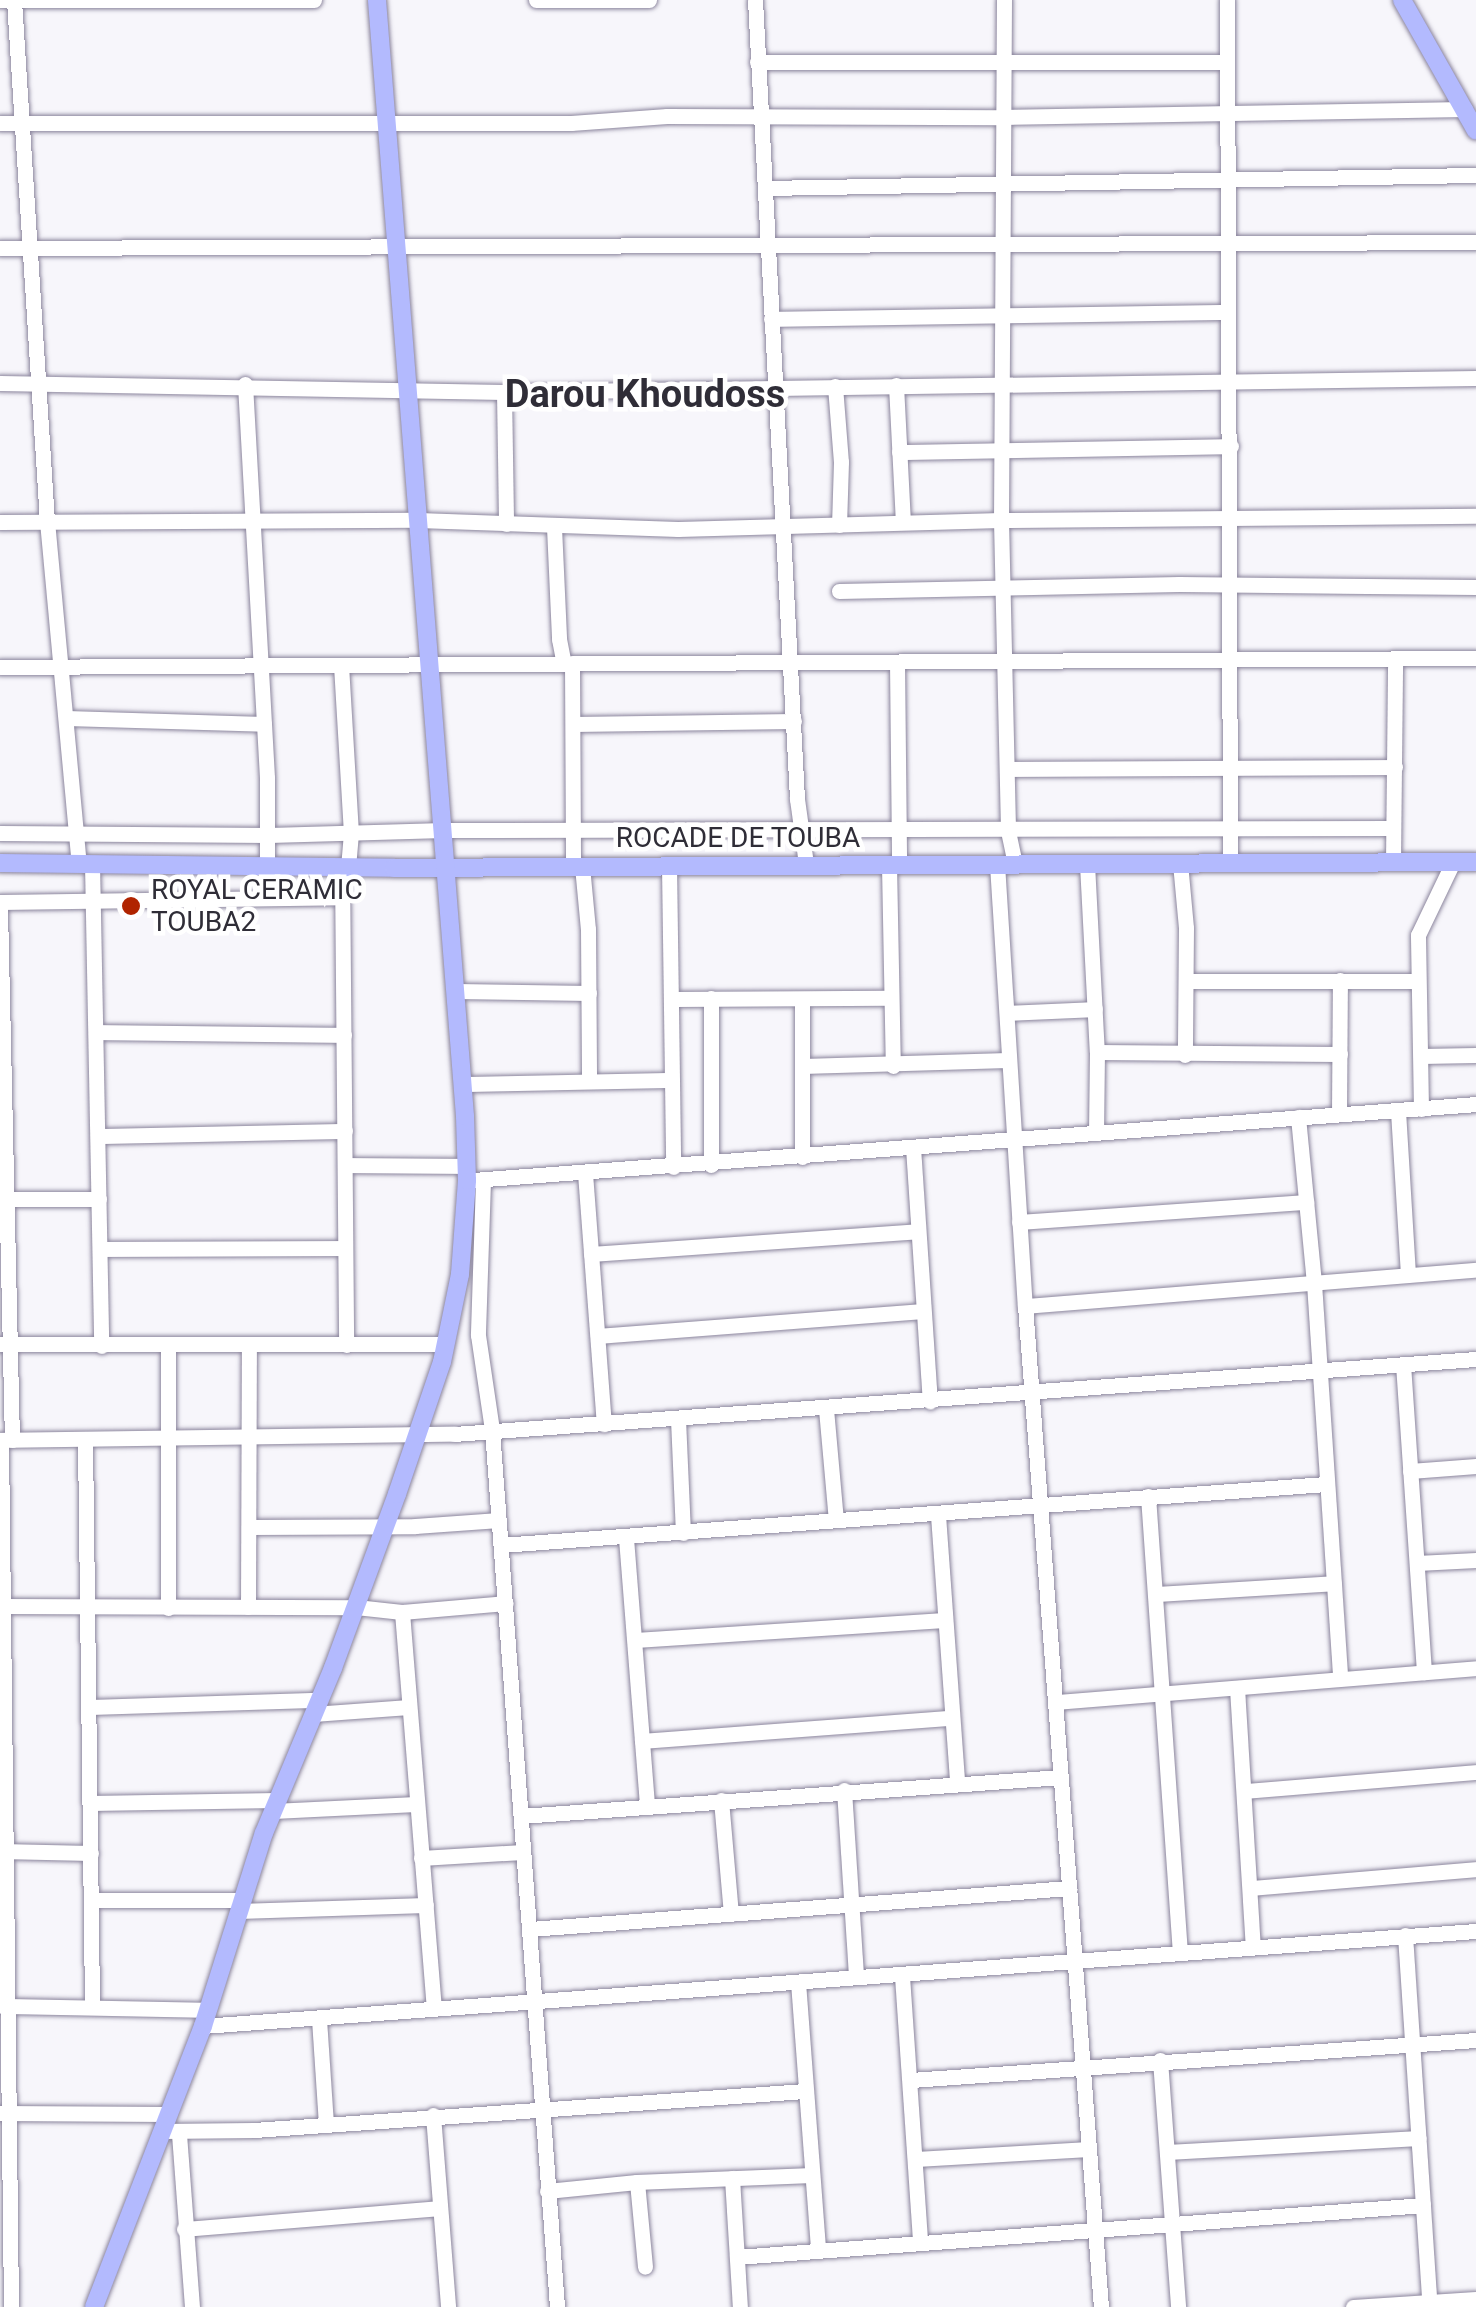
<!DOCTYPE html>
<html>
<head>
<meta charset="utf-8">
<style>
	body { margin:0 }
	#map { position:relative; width:1476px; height:2307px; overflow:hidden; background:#f7f6fb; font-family:Roboto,sans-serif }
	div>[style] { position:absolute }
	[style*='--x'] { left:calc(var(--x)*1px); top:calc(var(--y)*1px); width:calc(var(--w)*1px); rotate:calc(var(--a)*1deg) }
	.roads { filter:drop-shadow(0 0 2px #8b859d) drop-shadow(0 0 2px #8b859d) }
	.minor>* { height:15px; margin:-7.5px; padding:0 7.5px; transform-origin:7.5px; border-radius:7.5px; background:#fff }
	.major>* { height:18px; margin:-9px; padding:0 9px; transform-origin:9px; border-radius:9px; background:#b3bafe }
	.dots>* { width:28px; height:28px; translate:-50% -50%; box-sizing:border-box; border:5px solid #fff; border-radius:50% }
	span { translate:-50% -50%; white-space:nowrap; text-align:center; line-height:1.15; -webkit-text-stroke:9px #fff; paint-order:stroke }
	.street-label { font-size:28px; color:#2f2d37 }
	.poi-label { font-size:28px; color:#2f2d37 }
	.left { translate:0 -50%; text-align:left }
	.district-label { font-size:38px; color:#2f2d37; font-weight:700 }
</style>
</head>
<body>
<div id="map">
	<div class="roads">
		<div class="minor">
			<div style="--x:0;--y:0;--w:314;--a:0"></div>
			<div style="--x:14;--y:0;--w:522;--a:86.38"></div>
			<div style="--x:47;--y:521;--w:343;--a:84.7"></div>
			<div style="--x:536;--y:0;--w:113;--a:0"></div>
			<div style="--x:755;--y:0;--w:800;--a:86.99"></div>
			<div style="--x:797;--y:799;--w:66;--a:82.1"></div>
			<div style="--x:1004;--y:0;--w:520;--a:90.33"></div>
			<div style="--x:1001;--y:520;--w:311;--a:88.7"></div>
			<div style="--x:1008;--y:831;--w:34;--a:78"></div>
			<div style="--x:1227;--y:0;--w:862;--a:89.8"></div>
			<div style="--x:757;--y:62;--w:470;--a:0"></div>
			<div style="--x:0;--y:123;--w:571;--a:0"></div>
			<div style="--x:571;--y:123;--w:96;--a:-4.2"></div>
			<div style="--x:667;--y:116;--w:336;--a:0.2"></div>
			<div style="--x:1003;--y:117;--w:462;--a:-1"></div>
			<div style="--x:765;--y:188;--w:711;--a:-1.05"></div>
			<div style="--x:0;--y:248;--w:1476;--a:-0.23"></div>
			<div style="--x:771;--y:319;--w:457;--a:-0.9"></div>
			<div style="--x:0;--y:383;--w:504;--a:1.02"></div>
			<div style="--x:504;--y:392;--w:972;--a:-0.83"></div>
			<div style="--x:245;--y:384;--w:395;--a:86.8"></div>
			<div style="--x:267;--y:778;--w:87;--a:90"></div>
			<div style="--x:896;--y:385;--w:136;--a:87.1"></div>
			<div style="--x:835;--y:386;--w:76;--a:85.5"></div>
			<div style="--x:841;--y:462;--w:63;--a:91.8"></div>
			<div style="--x:504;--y:392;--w:132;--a:89.1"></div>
			<div style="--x:899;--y:452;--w:332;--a:-1"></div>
			<div style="--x:0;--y:522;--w:418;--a:-0.3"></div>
			<div style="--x:418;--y:520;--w:260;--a:2"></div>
			<div style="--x:678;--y:529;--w:323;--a:-1.6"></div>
			<div style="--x:1001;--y:520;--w:475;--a:-0.5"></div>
			<div style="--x:554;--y:527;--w:112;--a:87.4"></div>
			<div style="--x:559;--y:639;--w:25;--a:79"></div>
			<div style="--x:839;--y:591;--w:340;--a:-1.2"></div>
			<div style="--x:1179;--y:584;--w:297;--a:0.6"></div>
			<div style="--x:897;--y:662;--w:202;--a:89.4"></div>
			<div style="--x:572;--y:663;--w:203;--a:89.7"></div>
			<div style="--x:341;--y:665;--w:168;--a:86.6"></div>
			<div style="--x:351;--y:833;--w:34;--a:95"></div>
			<div style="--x:0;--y:667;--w:1476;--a:-0.35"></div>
			<div style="--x:66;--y:718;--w:198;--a:1.7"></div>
			<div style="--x:573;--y:724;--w:221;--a:-0.8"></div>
			<div style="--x:1007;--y:769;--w:388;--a:-0.3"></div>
			<div style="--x:0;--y:833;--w:269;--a:0.4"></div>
			<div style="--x:269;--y:835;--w:175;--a:-1.6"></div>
			<div style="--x:444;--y:830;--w:949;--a:-0.12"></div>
			<div style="--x:1393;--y:862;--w:203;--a:-89.4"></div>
			<div style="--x:92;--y:863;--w:483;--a:88.9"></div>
			<div style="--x:1180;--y:863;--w:65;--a:84.7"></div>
			<div style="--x:1186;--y:928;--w:127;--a:90.5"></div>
			<div style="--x:997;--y:864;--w:443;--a:86.4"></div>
			<div style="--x:1025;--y:1306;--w:1004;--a:85.66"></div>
			<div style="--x:1087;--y:864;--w:188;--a:87"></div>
			<div style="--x:1097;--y:1052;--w:80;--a:90.7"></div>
			<div style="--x:669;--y:865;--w:302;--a:89.2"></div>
			<div style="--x:889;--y:865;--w:201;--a:88.9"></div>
			<div style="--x:582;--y:866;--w:63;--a:84.6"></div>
			<div style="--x:588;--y:929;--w:152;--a:89.6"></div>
			<div style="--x:342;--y:867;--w:478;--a:89.5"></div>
			<div style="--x:0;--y:902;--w:342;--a:-0.8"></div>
			<div style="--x:0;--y:909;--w:531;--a:88.71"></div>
			<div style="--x:1186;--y:981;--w:231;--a:0"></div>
			<div style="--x:456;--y:991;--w:133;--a:0.9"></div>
			<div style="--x:673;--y:999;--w:218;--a:-0.3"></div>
			<div style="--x:802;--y:999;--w:158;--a:90"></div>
			<div style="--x:1007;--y:1013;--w:88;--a:-2.6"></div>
			<div style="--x:97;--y:1032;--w:247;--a:0.7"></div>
			<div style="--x:1097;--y:1052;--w:243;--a:0.5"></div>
			<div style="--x:1421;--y:1056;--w:55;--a:-1"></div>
			<div style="--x:802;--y:1066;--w:206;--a:-1.7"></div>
			<div style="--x:462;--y:1084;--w:210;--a:-1.1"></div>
			<div style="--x:1421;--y:1109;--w:174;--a:-91"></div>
			<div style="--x:1418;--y:935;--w:79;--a:-64.4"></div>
			<div style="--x:1398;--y:1111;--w:164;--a:86.5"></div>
			<div style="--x:1339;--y:1114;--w:134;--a:-89.6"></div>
			<div style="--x:1298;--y:1117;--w:167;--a:84.5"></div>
			<div style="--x:1314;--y:1283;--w:396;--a:86.2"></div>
			<div style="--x:98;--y:1136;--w:247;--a:-1.2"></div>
			<div style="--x:913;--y:1147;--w:255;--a:86.2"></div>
			<div style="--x:346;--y:1165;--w:121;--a:0.5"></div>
			<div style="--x:711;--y:1165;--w:167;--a:-90"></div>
			<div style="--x:585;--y:1173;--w:252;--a:85.7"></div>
			<div style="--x:473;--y:1180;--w:1006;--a:-4.33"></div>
			<div style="--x:483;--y:1181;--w:154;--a:91.9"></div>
			<div style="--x:478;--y:1335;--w:96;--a:81.6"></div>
			<div style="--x:492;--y:1430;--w:879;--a:85.76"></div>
			<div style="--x:3;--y:1199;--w:96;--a:0"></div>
			<div style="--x:1019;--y:1222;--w:288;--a:-4"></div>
			<div style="--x:101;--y:1249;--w:244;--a:-0.2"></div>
			<div style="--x:591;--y:1254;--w:327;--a:-4"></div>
			<div style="--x:1025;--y:1306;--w:452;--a:-4.6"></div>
			<div style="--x:598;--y:1336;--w:325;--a:-4.4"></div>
			<div style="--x:0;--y:1344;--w:446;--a:0"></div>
			<div style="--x:168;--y:1346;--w:262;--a:90"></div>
			<div style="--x:1403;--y:1364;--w:309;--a:86.1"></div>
			<div style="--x:826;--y:1409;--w:111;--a:84.9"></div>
			<div style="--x:678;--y:1419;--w:114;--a:87.5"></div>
			<div style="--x:0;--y:1440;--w:454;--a:-0.8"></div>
			<div style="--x:454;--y:1434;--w:1025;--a:-4.2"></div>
			<div style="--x:1;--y:1440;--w:867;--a:89.34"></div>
			<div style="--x:85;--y:1440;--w:567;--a:89.29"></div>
			<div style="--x:1410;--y:1471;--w:66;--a:-4.3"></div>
			<div style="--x:1148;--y:1496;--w:456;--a:86"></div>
			<div style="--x:938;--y:1515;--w:268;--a:85.9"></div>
			<div style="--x:249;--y:1527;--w:166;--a:-0.3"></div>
			<div style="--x:415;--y:1526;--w:84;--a:-4.1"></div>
			<div style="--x:626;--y:1538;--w:267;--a:85.5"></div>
			<div style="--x:501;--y:1545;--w:827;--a:-4.23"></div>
			<div style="--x:1417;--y:1563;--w:59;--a:-2.9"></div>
			<div style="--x:1156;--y:1594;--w:178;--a:-3.5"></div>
			<div style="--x:0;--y:1606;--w:356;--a:0.2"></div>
			<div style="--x:356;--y:1607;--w:46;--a:6.2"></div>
			<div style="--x:402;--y:1612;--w:104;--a:-4.9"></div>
			<div style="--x:248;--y:1607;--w:260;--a:-89.8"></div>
			<div style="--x:402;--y:1612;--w:397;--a:85.4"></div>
			<div style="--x:635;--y:1640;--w:310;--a:-3.7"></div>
			<div style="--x:1237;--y:1688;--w:258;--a:86.5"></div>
			<div style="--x:1056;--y:1702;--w:421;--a:-4.6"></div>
			<div style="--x:90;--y:1707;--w:229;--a:-1.8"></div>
			<div style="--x:313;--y:1714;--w:96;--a:-4.2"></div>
			<div style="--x:642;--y:1741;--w:309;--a:-4.3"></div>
			<div style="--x:844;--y:1790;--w:187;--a:86.3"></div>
			<div style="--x:1245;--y:1791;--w:232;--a:-4.7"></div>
			<div style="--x:721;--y:1800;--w:114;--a:85"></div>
			<div style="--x:90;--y:1803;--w:187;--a:-0.9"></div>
			<div style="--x:273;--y:1811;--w:143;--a:-2.8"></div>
			<div style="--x:521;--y:1816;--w:541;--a:-4.13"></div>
			<div style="--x:0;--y:1851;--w:91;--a:1.3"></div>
			<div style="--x:421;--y:1858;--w:102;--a:-3.4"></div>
			<div style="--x:1251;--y:1888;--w:226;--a:-4.8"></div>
			<div style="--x:91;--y:1900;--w:151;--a:0"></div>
			<div style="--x:238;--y:1911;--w:188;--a:-1.8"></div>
			<div style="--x:530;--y:1929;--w:541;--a:-4.35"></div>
			<div style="--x:1405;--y:1935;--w:373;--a:86.2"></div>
			<div style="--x:902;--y:1976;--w:266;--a:86.1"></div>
			<div style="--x:798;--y:1982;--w:268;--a:85.7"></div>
			<div style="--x:2;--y:2006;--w:206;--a:1.1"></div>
			<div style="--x:319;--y:2019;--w:106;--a:86.2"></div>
			<div style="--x:203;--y:2026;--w:1277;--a:-4.27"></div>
			<div style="--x:1160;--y:2060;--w:248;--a:85.8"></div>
			<div style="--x:911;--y:2080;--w:566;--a:-4.05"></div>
			<div style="--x:0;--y:2113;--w:169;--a:0.3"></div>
			<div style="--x:433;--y:2115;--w:193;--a:85.5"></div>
			<div style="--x:162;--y:2131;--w:92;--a:-0.6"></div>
			<div style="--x:254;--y:2130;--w:552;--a:-4.05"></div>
			<div style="--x:179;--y:2134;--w:173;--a:85.7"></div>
			<div style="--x:1167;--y:2152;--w:252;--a:-3.2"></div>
			<div style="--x:916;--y:2159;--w:173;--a:-3.3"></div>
			<div style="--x:732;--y:2178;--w:129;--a:86.5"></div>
			<div style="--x:637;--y:2182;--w:85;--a:84.6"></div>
			<div style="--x:547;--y:2191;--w:90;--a:-5.7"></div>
			<div style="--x:637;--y:2182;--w:174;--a:-2.3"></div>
			<div style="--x:184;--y:2229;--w:256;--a:-4.7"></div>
			<div style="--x:737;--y:2257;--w:688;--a:-4.33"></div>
			<div style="--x:1353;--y:2307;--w:123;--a:-3.7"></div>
		</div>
		<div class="major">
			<div style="--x:1402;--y:0;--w:150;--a:60.5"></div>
			<div style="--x:0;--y:863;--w:394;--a:0.7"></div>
			<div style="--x:394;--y:868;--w:1082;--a:-0.32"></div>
			<div style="--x:94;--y:2307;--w:301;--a:-68.8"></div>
			<div style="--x:203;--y:2026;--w:202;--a:-72.5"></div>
			<div style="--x:264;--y:1833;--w:179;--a:-67.3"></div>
			<div style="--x:333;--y:1668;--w:185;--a:-69.8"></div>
			<div style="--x:397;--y:1494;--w:139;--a:-71.2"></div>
			<div style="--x:442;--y:1362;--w:90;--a:-78.4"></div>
			<div style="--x:460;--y:1274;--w:94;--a:-85.7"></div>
			<div style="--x:467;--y:1180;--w:64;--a:-91.8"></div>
			<div style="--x:465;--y:1116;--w:1119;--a:-94.51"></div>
		</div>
	</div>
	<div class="dots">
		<div style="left:131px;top:906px;background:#b02400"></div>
	</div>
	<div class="street-label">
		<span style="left:738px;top:838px">ROCADE DE TOUBA</span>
	</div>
	<div class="poi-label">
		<span class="left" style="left:151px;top:906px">ROYAL CERAMIC<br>TOUBA2</span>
	</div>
	<div class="district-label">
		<span style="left:645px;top:395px">Darou Khoudoss</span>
	</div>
</div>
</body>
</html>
